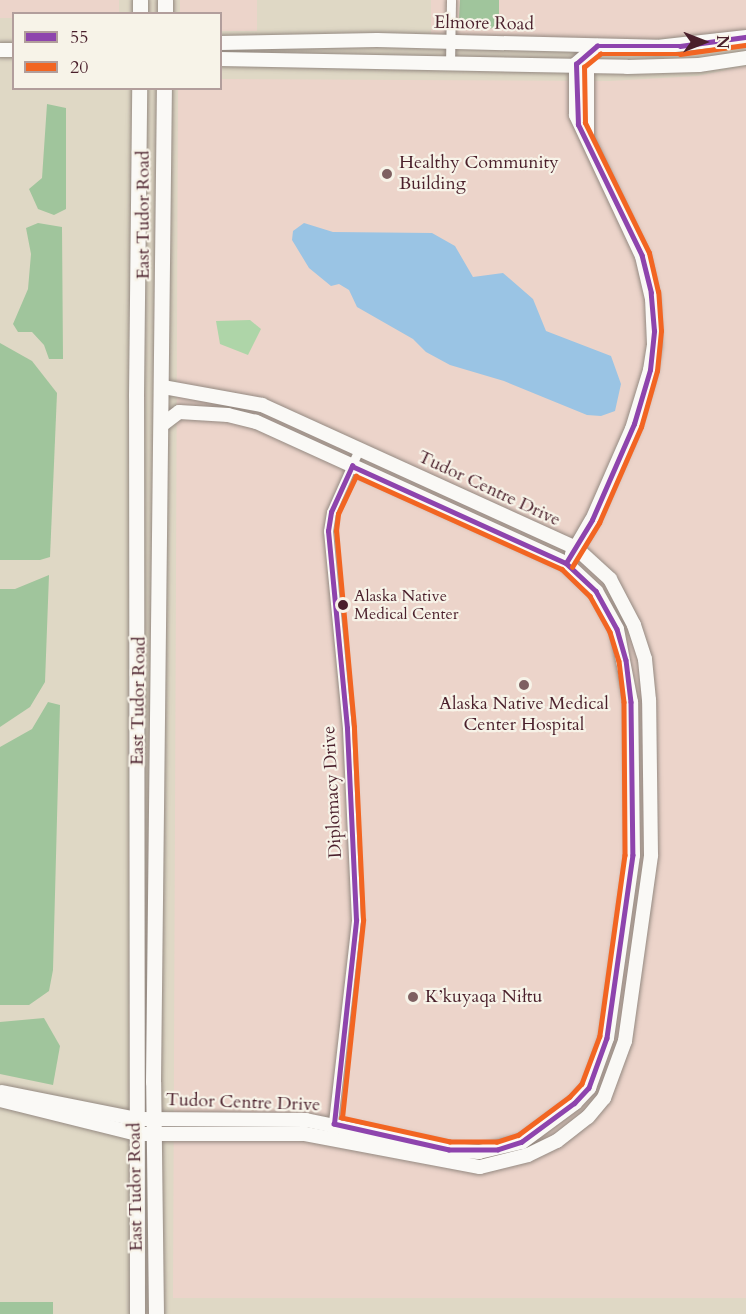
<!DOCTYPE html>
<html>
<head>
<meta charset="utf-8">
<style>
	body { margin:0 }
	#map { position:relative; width:746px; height:1314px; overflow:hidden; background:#dfd8c5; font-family:Cardo,serif }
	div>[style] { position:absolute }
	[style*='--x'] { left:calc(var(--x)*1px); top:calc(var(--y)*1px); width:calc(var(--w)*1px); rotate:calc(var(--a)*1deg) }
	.built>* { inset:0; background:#ecd4ca }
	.green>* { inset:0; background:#aed5a8 }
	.forest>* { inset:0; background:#a0c59c; transform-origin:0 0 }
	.water>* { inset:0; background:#9ac4e4 }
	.roads { filter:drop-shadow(0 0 2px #948981) drop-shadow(0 0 2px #948981) }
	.street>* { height:9px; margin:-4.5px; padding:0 4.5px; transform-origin:4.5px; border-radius:4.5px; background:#faf9f6 }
	.secondary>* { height:14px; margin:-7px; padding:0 7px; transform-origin:7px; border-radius:7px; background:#faf9f6 }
	.primary>* { height:15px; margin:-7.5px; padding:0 7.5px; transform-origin:7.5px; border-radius:7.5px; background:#faf9f6 }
	.bus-1>* { height:4.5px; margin:-2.25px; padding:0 2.25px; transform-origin:2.25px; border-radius:2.25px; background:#8e44ad }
	.bus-2>* { height:4.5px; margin:-2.25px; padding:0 2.25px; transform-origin:2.25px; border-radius:2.25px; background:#f26522 }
	.dots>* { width:16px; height:16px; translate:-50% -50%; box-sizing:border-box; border:3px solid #f7f3e8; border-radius:50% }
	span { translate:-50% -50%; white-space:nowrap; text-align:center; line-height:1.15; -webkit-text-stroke:4.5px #f7f3e8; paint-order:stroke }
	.bus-label { font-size:16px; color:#4a1f2b }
	.left { translate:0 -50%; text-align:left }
	.street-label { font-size:18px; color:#4a1f2b }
	.poi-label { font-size:18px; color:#4a1f2b }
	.legend { position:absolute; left:12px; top:12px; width:210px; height:78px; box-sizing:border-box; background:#f7f3e8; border:2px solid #b29e9c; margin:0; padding:8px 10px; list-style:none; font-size:18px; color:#4a1f2b }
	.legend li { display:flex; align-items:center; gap:12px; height:30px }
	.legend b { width:30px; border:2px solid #b29e9c }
	.north { position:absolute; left:674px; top:12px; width:60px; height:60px; -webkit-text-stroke:4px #f7f3e8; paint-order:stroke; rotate:90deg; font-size:16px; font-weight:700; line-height:24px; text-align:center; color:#4a1f2b }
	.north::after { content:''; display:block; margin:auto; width:21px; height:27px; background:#4a1f2b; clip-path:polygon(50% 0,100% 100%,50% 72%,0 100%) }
</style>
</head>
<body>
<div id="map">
	<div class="built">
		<div style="clip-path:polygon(0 0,119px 0,119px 13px,14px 14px,13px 18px,0 18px)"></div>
		<div style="clip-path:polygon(180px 0,257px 0,257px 31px,221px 31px,220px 14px,180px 13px)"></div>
		<div style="clip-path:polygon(431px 0,746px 0,746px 31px,643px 40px,431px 35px)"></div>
		<div style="clip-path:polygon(746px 66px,746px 1298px,173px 1298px,178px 89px,220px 88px,221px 79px,610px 81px,697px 76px)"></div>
	</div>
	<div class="green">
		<div style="clip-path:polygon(250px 320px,261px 329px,248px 355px,220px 344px,216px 321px)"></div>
	</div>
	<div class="forest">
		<div style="clip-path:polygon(460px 0,499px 0,499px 26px,486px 30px,459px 19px)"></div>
		<div style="clip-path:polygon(47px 104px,66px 108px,66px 209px,54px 215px,38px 209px,29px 189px,42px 178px)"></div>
		<div style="clip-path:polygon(38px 223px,62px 227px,63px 359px,49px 359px,44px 345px,32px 332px,18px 332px,13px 324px,28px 289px,31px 254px,26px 228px)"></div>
		<div style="clip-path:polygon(0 343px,32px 361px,57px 393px,50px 557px,40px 560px,0 560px)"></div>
		<div style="clip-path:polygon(49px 575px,45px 682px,30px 707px,0 727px,0 589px,15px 589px)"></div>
		<div style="clip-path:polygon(48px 702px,60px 705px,53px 970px,49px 991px,29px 1005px,0 1005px,0 747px,32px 729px)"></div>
		<div style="clip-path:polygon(44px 1018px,60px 1046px,53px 1085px,0 1074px,0 1022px)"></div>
		<div style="left:53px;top:1302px;width:12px;height:53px;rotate:90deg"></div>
	</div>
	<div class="water">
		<div style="clip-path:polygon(304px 223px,333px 232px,432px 233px,455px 246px,473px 277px,503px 273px,533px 299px,546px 331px,611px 356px,621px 384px,615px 411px,601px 416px,587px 415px,504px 381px,450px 365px,426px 352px,413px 339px,357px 307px,349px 290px,339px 284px,331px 286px,309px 268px,292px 240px,293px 231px)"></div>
	</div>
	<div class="roads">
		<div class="street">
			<div style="--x:450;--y:65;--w:65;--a:-89.1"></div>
			<div style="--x:332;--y:1131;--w:212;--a:-83.5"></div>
			<div style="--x:356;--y:920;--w:192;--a:-92.7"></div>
			<div style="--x:347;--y:728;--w:198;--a:-95.5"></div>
			<div style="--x:328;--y:531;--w:19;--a:-81"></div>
			<div style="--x:331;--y:512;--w:69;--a:-66"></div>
		</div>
		<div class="secondary">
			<div style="--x:220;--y:43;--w:157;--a:-1.1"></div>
			<div style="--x:377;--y:40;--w:280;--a:1.4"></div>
			<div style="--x:657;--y:47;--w:90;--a:-6.4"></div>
			<div style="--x:0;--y:50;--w:14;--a:0"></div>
			<div style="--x:220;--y:59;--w:407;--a:1.1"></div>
			<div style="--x:627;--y:67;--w:72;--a:-1.6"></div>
			<div style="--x:699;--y:65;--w:48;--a:-8.5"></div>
			<div style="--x:587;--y:66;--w:70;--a:90"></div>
			<div style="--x:572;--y:554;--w:39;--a:-60"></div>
			<div style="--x:592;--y:520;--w:99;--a:-66.3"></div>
			<div style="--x:632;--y:429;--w:62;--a:-73"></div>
			<div style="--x:650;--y:370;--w:26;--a:-81"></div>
			<div style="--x:654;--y:344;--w:45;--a:-92.5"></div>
			<div style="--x:652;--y:299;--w:44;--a:-103.1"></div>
			<div style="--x:642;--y:256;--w:156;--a:-115.1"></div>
			<div style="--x:576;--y:115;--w:51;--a:-90"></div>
			<div style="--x:576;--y:64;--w:28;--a:-41"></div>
			<div style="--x:2;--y:1092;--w:138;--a:11.3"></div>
			<div style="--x:137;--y:1119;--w:169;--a:0.3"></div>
			<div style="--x:306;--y:1120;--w:146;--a:11.8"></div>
			<div style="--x:449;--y:1150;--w:30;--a:4"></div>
			<div style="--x:479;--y:1152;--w:44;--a:-13.1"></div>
			<div style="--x:522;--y:1142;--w:66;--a:-36.3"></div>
			<div style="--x:575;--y:1103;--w:21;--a:-47"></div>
			<div style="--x:589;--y:1088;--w:53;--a:-70.2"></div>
			<div style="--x:607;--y:1038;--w:185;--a:-81.9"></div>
			<div style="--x:633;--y:855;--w:153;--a:-90.7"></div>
			<div style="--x:631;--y:702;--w:74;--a:-100.9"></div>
			<div style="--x:617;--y:629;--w:43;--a:-118.9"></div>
			<div style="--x:596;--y:591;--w:41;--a:-137"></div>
			<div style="--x:566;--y:563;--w:341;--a:-155.5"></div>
			<div style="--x:256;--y:422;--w:29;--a:-166"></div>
			<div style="--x:228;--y:415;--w:49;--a:-176.5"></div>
			<div style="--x:179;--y:412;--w:21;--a:143"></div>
			<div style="--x:0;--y:1100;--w:141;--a:13.9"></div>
			<div style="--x:137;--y:1134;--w:168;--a:0"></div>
			<div style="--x:305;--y:1134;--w:178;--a:10.7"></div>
			<div style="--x:480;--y:1167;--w:49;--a:-14"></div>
			<div style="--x:528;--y:1155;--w:32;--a:-26"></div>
			<div style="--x:557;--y:1141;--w:39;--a:-38"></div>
			<div style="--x:588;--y:1117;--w:25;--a:-50"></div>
			<div style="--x:604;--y:1098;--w:61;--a:-69.8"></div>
			<div style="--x:625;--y:1041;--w:188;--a:-82"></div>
			<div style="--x:651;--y:855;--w:155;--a:-90.7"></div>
			<div style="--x:649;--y:700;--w:41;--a:-95.6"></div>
			<div style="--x:645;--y:659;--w:36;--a:-108"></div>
			<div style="--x:634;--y:625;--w:52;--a:-117.6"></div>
			<div style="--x:610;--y:579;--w:46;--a:-137.6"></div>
			<div style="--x:576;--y:548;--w:345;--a:-155.5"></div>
			<div style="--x:262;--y:405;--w:101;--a:-169.7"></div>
		</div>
		<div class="primary">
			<div style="--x:165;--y:0;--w:14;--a:90"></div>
			<div style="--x:140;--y:14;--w:14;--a:-90"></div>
			<div style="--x:137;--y:1314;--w:918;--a:-90.06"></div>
			<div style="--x:136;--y:396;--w:308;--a:-89.4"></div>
			<div style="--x:156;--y:1314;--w:232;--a:-90.7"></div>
			<div style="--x:153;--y:1082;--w:994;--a:-89.37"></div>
		</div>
	</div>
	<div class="bus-1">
		<div style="--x:352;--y:466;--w:235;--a:24.4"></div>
		<div style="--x:566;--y:563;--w:41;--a:43"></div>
		<div style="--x:596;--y:591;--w:43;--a:61.1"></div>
		<div style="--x:617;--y:629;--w:32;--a:74"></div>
		<div style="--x:626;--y:660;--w:42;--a:83.2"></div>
		<div style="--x:631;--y:702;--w:153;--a:89.3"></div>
		<div style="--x:633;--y:855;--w:185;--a:98.1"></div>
		<div style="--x:607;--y:1038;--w:53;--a:109.8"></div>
		<div style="--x:589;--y:1088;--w:21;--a:133"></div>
		<div style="--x:575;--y:1103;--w:66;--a:143.7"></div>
		<div style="--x:522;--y:1142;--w:25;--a:162"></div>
		<div style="--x:498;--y:1150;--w:49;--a:180"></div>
		<div style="--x:449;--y:1150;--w:118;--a:-167.3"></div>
		<div style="--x:334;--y:1124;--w:205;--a:-83.8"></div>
		<div style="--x:356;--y:920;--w:192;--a:-92.7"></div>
		<div style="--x:347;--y:728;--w:198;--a:-95.5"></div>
		<div style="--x:328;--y:531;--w:19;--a:-81"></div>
		<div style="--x:331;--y:512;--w:51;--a:-65.5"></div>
		<div style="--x:566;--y:563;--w:50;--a:-58.8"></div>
		<div style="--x:592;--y:520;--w:105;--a:-66.4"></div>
		<div style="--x:634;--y:424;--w:56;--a:-73.5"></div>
		<div style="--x:650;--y:370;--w:39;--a:-84"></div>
		<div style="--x:654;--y:331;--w:38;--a:-95"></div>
		<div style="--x:651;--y:293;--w:38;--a:-104"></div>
		<div style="--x:642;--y:256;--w:146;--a:-116"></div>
		<div style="--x:578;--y:125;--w:61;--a:-91.9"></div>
		<div style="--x:576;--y:64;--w:28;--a:-41"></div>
		<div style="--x:597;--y:46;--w:83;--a:0"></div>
		<div style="--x:680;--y:46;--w:67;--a:-7.8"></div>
	</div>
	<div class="bus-2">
		<div style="--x:356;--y:476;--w:226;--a:24.3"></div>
		<div style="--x:562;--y:569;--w:39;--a:44"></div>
		<div style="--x:590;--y:596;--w:41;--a:60.9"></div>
		<div style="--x:610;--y:632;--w:30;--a:73"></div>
		<div style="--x:619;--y:661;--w:41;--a:83"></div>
		<div style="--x:624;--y:702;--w:153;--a:89.6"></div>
		<div style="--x:625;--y:855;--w:183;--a:97.9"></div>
		<div style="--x:600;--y:1036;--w:51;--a:110.6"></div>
		<div style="--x:582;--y:1084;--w:18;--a:133"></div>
		<div style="--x:570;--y:1097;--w:64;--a:143.3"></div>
		<div style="--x:519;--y:1135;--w:23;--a:162"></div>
		<div style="--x:497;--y:1142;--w:47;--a:180"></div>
		<div style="--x:450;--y:1142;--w:111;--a:-167.5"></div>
		<div style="--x:342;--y:1118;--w:199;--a:-83.9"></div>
		<div style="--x:363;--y:920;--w:193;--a:-92.7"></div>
		<div style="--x:354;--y:727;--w:197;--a:-95.2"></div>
		<div style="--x:336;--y:531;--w:17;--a:-83"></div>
		<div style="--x:338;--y:514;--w:42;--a:-64.7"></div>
		<div style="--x:572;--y:567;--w:52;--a:-58.5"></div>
		<div style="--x:599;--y:523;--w:105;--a:-66.4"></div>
		<div style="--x:641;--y:427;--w:58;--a:-74.1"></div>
		<div style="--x:657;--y:371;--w:40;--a:-84.3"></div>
		<div style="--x:661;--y:331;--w:39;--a:-94"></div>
		<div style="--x:658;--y:292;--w:40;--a:-103"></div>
		<div style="--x:649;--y:253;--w:145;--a:-116.2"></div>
		<div style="--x:585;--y:123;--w:56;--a:-91"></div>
		<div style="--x:584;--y:67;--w:21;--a:-39"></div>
		<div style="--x:600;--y:54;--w:80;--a:0"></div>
		<div style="--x:680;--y:54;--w:67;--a:-7.8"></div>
	</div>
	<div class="dots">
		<div style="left:387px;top:174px;background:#7e6061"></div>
		<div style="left:343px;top:605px;background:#4a1f2b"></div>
		<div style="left:524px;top:685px;background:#7e6061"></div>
		<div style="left:413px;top:997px;background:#7e6061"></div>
	</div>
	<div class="bus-label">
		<span class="left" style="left:354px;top:605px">Alaska Native<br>Medical Center</span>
	</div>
	<div class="street-label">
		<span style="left:484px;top:24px;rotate:1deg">Elmore Road</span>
		<span style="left:144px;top:215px;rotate:-90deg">East Tudor Road</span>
		<span style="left:489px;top:489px;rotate:25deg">Tudor Centre Drive</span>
		<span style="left:139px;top:701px;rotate:-89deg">East Tudor Road</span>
		<span style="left:333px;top:792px;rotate:-93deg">Diplomacy Drive</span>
		<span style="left:243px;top:1103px;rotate:2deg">Tudor Centre Drive</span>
		<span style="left:136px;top:1187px;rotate:-91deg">East Tudor Road</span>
	</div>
	<div class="poi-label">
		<span class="left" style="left:399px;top:174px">Healthy Community<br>Building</span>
		<span style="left:524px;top:715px">Alaska Native Medical<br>Center Hospital</span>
		<span class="left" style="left:425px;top:997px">K’kuyaqa Niłtu</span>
	</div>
	<ul class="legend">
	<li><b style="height:8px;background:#8e44ad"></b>55</li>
	<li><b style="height:8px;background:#f26522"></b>20</li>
	</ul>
	<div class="north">N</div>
</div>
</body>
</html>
